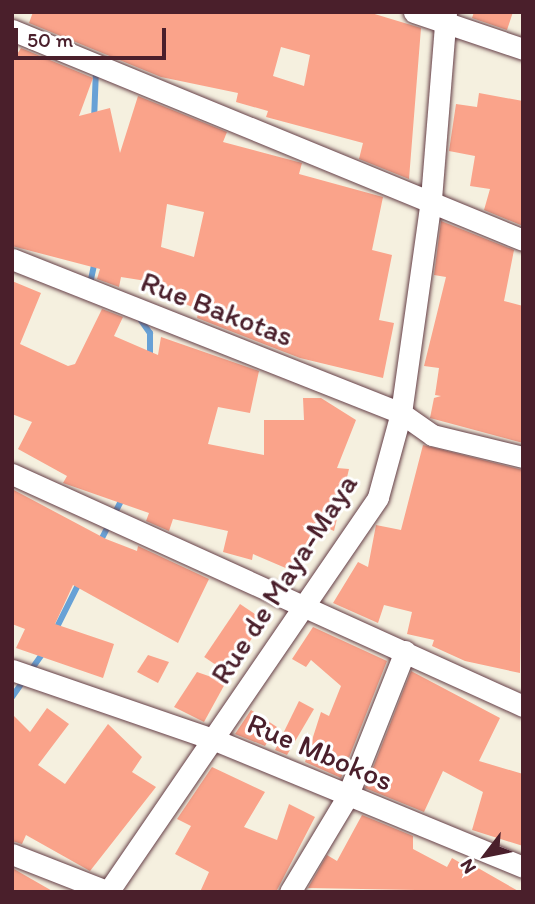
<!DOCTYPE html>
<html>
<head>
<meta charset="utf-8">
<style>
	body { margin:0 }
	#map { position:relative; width:535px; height:904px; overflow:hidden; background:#f5f0df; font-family:Itim,sans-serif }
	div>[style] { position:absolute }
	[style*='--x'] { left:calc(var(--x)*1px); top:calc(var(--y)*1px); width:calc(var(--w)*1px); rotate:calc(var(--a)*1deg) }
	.stream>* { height:6px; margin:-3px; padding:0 3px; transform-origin:3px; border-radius:3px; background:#67a1d6 }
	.building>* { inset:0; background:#faa38a; transform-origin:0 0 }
	.roads { filter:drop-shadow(0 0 2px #643e46) drop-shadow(0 0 2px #643e46) }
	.minor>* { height:21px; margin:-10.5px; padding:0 10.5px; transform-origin:10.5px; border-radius:10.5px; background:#fff }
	span { translate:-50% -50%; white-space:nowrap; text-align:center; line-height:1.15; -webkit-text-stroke:6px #fff; paint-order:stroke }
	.street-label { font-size:30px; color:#4a1f2b }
	.frame { position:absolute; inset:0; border:14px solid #4a1f2b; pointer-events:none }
	.north { position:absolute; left:451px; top:820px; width:70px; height:70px; -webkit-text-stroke:5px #fff; paint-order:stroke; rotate:238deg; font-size:19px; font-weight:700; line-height:28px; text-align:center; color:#4a1f2b }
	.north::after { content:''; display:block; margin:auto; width:24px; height:32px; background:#4a1f2b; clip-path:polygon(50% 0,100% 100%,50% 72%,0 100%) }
	.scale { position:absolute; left:14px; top:28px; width:152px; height:32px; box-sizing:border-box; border:4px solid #4a1f2b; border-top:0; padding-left:9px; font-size:21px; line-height:24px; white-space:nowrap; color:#4a1f2b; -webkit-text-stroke:5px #fff; paint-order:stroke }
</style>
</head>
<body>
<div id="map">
	<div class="stream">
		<div style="--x:94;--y:121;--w:52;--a:-87.8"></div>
		<div style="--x:90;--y:284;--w:25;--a:-78"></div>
		<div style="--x:138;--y:316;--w:21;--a:55"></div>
		<div style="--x:150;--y:333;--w:26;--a:90"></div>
		<div style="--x:99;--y:544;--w:53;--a:-62.9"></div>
		<div style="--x:55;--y:631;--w:56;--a:-63.4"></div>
		<div style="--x:12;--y:697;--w:57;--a:-54.9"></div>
	</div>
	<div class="building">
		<div style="clip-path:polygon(evenodd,33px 12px,368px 12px,421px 28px,409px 179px,359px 159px,363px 143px,266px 117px,268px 111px,236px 102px,238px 93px,161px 77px,29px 23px,33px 12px,281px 47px,310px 55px,304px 86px,273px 76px,281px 47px)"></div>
		<div style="clip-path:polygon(474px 12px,513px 12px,507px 30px,472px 18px)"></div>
		<div style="clip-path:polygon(evenodd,21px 48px,93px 78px,79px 116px,110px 108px,120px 153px,138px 96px,227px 132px,223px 142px,302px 163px,299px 174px,383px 197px,372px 250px,392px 255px,379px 320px,394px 323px,383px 378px,300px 358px,197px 318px,199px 309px,155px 294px,159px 283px,121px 277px,119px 287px,97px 279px,100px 269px,12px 246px,12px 62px,21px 48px,167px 204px,204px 212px,194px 257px,161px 247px,167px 204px)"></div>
		<div style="clip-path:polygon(479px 93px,523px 101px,523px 226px,484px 210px,490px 189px,470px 186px,475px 156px,449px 151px,456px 104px,477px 107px)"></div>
		<div style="clip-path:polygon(441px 221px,514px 250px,504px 301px,523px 306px,523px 443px,430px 418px,434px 398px,441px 396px,435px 395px,439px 368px,424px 366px,446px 277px,434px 275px)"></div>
		<div style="clip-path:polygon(12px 281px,41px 293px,20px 344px,68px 366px,75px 364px,102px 309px,123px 317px,114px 336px,158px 355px,161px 337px,259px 371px,250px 413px,218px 407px,208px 444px,264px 455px,264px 420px,304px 420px,303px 398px,321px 398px,356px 420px,337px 468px,349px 469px,334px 531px,315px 523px,295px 572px,253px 554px,252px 560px,223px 552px,228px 531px,173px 519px,169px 531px,146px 521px,149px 513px,63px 483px,67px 476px,18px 449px,32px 422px,12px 414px)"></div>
		<div style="clip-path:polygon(423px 445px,523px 470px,520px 673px,465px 661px,432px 646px,434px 640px,407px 634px,412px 612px,384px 605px,378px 623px,333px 603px,358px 562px,368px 567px,376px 525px,401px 530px)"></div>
		<div style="clip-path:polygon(12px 489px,106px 539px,137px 551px,138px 546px,209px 579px,178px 643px,73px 585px,55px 624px,114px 644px,103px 678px,16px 648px,25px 629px,12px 624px)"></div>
		<div style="left:240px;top:604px;width:29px;height:64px;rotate:34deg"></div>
		<div style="clip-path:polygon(313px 627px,387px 661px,341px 778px,305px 762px,321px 712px,329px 716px,341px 686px,311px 660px,306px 667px,292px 659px)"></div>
		<div style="clip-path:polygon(148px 655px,169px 662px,158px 683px,137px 672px)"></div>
		<div style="clip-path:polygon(411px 671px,500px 718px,479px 761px,523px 774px,523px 846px,472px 830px,483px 792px,443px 771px,424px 812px,365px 788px)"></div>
		<div style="clip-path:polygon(197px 672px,226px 682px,204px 722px,174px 707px)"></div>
		<div style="clip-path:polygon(299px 701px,314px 709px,287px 755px,275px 750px)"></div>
		<div style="clip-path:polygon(47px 708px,69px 724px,38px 765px,65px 784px,108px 724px,142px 757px,132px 772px,156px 787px,90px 871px,26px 835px,22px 844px,12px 841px,12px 714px,30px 732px)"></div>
		<div style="clip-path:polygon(251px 710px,277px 727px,265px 746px,235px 734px)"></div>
		<div style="clip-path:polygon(212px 767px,265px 792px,244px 827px,277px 840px,289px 804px,315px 817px,276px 892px,200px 892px,209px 872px,175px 854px,191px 826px,177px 819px)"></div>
		<div style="clip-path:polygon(362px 815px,413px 836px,413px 849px,447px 867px,452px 858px,469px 868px,471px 864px,520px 892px,308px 888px,327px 855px,337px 861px)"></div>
		<div style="clip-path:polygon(12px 868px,14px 869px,54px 892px,12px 892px)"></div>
	</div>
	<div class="roads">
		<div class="minor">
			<div style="--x:414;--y:12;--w:115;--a:18.7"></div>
			<div style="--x:12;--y:30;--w:552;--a:22.34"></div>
			<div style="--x:12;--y:259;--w:418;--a:21.6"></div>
			<div style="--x:401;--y:413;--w:38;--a:35"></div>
			<div style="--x:432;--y:435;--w:94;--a:13.6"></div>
			<div style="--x:12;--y:474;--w:561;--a:24.42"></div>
			<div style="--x:12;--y:670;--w:215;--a:19"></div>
			<div style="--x:215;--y:740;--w:333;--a:22.4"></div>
			<div style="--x:12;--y:854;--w:104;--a:21.4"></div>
			<div style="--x:108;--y:892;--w:478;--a:-55.6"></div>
			<div style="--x:378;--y:497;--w:87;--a:-74.7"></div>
			<div style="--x:401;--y:413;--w:216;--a:-82"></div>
			<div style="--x:431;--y:199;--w:188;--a:-85.4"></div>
			<div style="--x:290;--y:892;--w:111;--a:-59"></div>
			<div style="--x:347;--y:797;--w:157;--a:-68.3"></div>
		</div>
	</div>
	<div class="street-label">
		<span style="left:217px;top:309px;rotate:21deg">Rue Bakotas</span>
		<span style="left:284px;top:579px;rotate:-57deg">Rue de Maya-Maya</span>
		<span style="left:320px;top:752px;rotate:23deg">Rue Mbokos</span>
	</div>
	<div class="frame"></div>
	<div class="north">N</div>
	<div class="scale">50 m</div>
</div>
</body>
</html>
